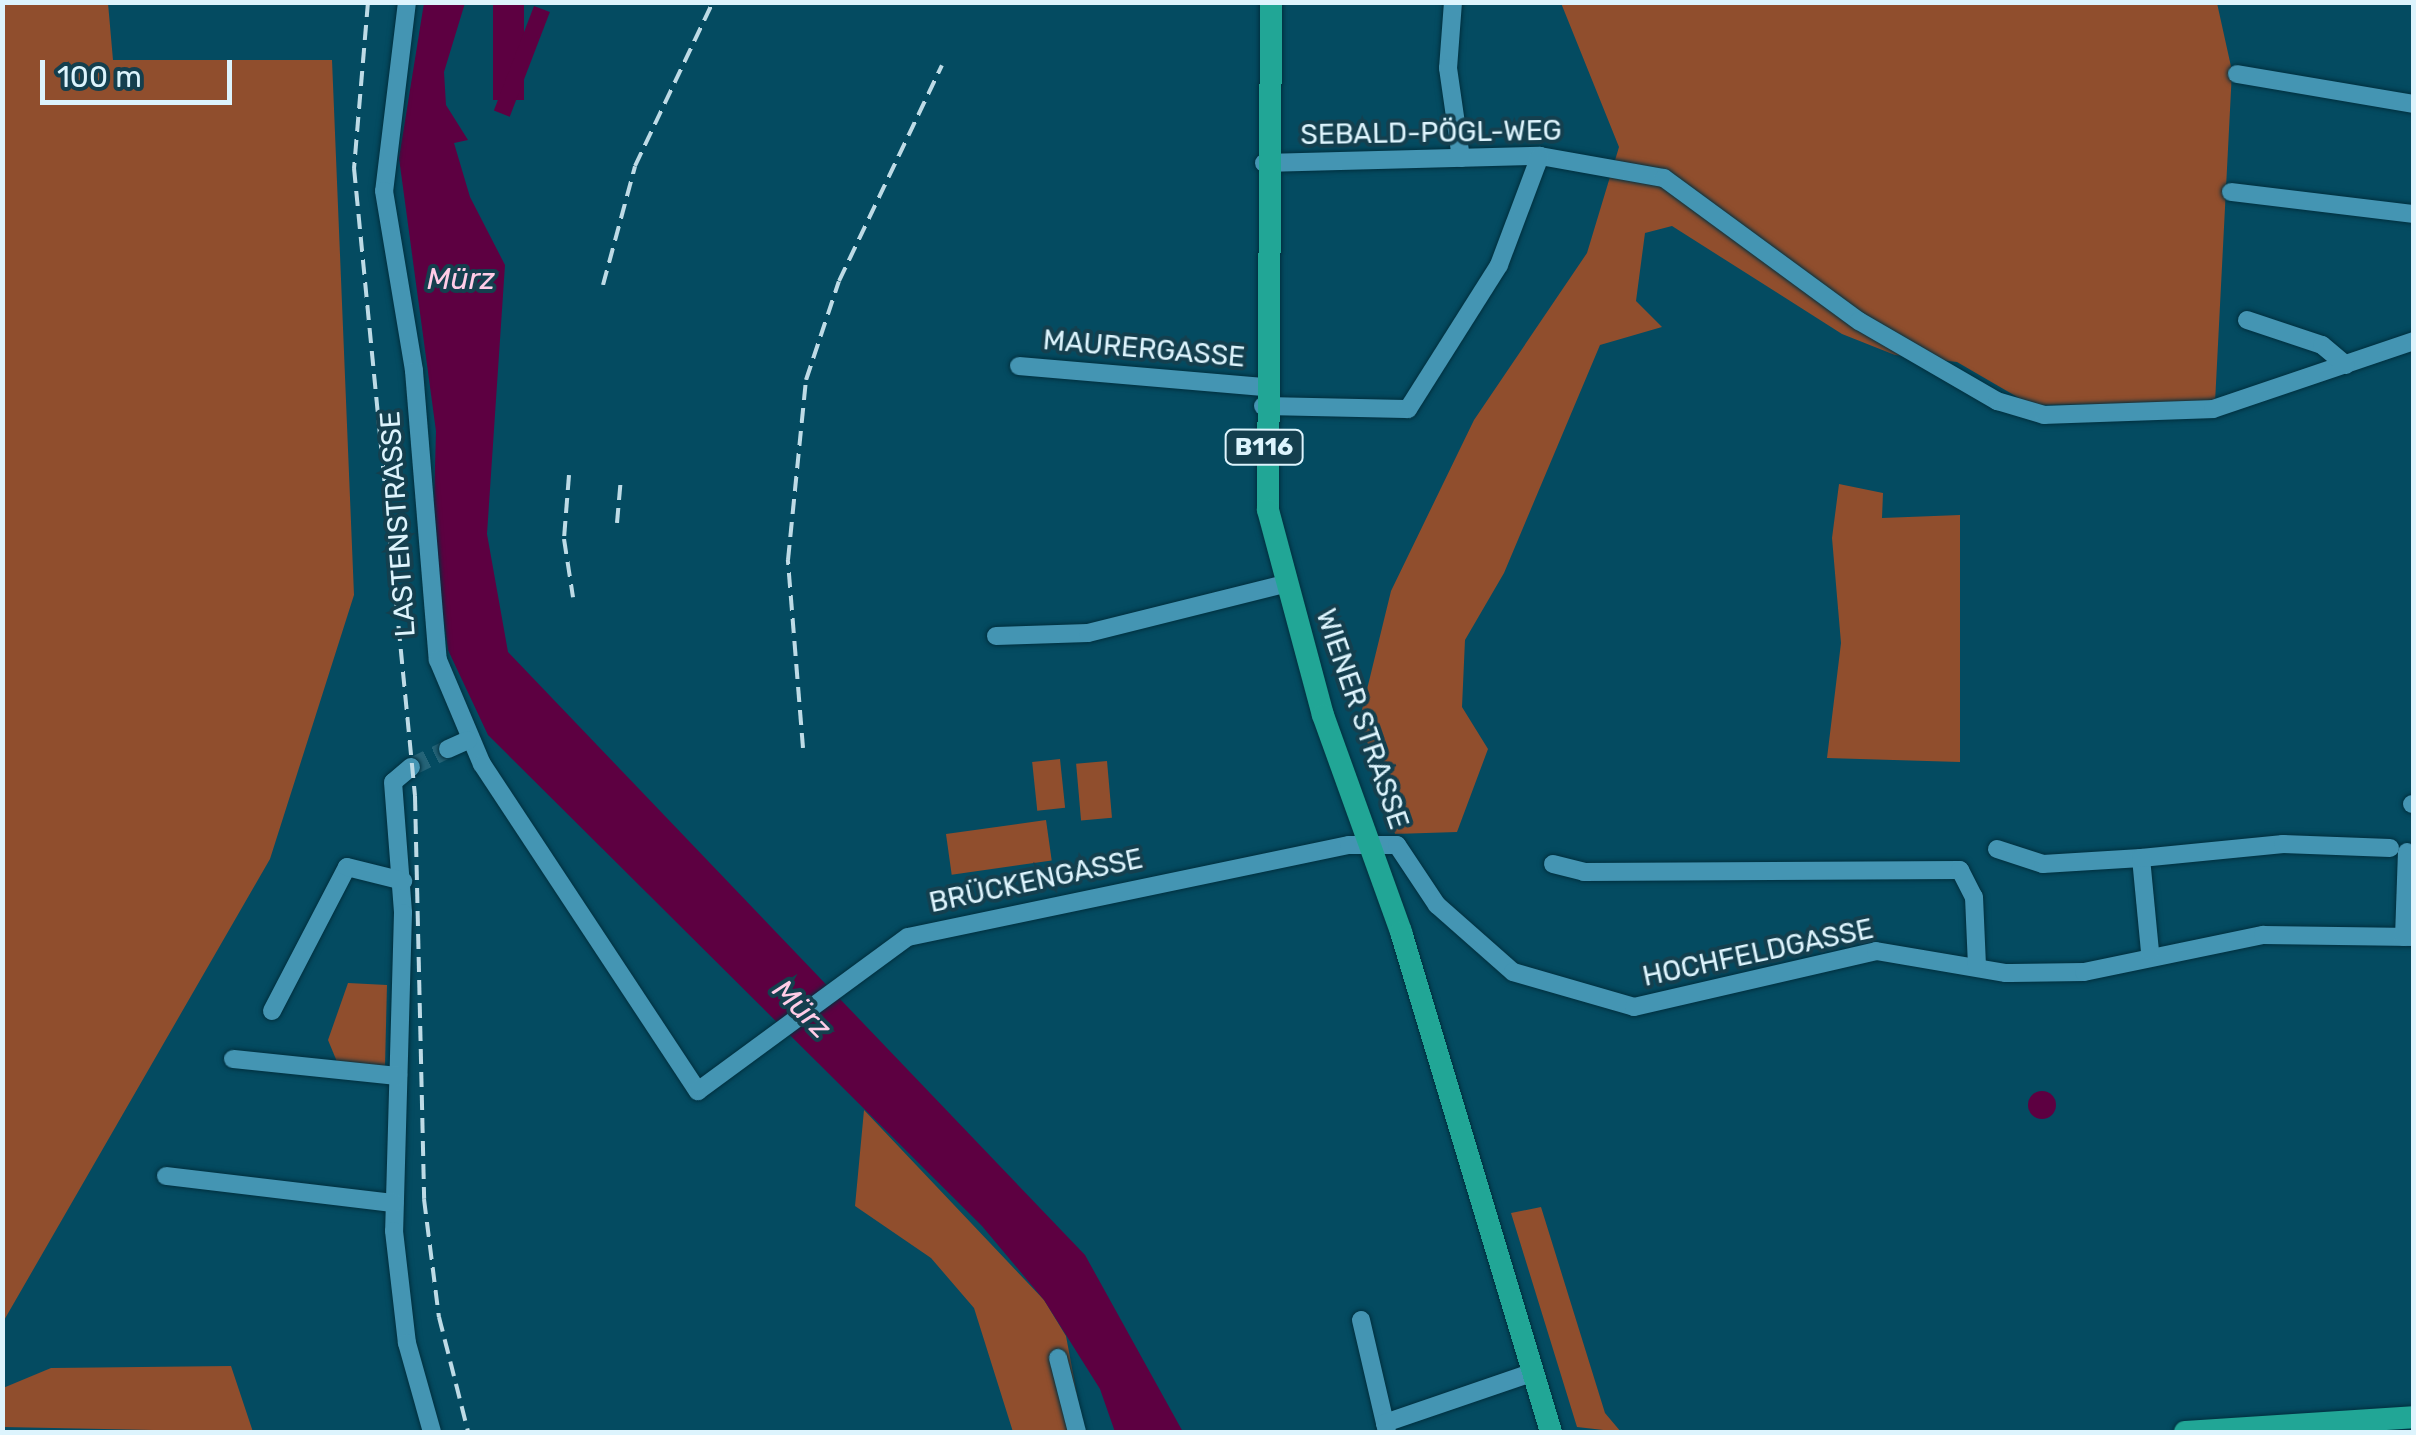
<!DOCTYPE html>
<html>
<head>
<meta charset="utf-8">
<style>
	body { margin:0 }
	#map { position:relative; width:2416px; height:1435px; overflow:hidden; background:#044b61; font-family:Rubik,sans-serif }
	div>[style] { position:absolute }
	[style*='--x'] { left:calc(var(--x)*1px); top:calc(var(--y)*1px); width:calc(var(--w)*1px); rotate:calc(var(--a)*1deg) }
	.green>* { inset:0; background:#904e2d; transform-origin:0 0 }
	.water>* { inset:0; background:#5d0041; transform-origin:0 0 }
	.round { border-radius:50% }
	.minor-tunnel>* { height:18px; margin-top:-9px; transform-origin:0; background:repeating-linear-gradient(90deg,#256478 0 18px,transparent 0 27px) }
	.roads { filter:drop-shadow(0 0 2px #012f3e) drop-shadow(0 0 2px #012f3e) }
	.minor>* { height:18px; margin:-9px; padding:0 9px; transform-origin:9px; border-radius:9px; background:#4495b3 }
	.major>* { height:22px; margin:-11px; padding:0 11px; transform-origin:11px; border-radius:11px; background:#21a696 }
	.rail>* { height:4px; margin-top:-2px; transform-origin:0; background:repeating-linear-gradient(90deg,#bedbe6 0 15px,transparent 0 23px) }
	span { translate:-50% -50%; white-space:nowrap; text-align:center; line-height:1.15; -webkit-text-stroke:8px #143f4e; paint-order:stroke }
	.shield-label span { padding:2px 8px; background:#143f4e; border:2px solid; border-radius:8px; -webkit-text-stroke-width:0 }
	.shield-label { font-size:25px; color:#ddf4fd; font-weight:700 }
	.street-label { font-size:28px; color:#ddf4fd }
	.water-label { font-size:30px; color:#ffcce7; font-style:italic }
	.frame { position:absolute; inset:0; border:5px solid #ddf4fd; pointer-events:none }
	.scale { position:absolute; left:40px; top:60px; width:192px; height:45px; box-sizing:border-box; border:5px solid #ddf4fd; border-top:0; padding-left:12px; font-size:30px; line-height:35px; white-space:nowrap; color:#ddf4fd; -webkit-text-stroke:8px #143f4e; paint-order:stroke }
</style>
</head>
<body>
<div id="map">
	<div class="green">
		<div style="clip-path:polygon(3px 2px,108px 3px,113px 60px,332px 60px,354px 595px,270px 859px,3px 1322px)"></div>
		<div style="clip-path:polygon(1561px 3px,2217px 3px,2232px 71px,2215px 403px,2031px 405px,1957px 362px,1895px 355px,1842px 334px,1672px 226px,1645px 233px,1636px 301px,1662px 327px,1600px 345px,1504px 573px,1465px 640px,1462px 707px,1488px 749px,1457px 832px,1395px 834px,1360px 718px,1391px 591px,1474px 420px,1587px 253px,1619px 147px)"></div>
		<div style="clip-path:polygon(1839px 484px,1883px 493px,1882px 518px,1960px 515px,1960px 762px,1827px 758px,1841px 643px,1832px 538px)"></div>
		<div style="left:1060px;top:759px;width:49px;height:28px;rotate:84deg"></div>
		<div style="left:1107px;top:761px;width:57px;height:31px;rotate:85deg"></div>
		<div style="left:1046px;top:820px;width:41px;height:101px;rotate:82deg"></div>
		<div style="clip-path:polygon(348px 983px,387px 985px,385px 1067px,340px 1069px,328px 1040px)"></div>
		<div style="clip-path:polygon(864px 1110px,1044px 1300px,1066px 1336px,1084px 1432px,1013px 1432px,974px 1308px,931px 1258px,855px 1206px)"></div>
		<div style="clip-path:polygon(1541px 1207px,1605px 1413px,1621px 1432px,1577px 1427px,1511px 1213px)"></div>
		<div style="clip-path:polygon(231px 1366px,253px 1432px,3px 1427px,3px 1388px,51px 1368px)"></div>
	</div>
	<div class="water">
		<div style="clip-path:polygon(424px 3px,465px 3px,444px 72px,446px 105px,468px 140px,454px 143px,470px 197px,505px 265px,487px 534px,508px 652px,1085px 1255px,1183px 1432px,1115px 1432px,1100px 1389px,1044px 1300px,982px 1226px,488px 735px,448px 650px,433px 540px,436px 431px,399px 158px)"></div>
		<div style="left:493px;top:3px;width:31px;height:97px"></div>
		<div style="left:534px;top:6px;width:17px;height:112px;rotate:21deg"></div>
		<div class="round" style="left:2028px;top:1091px;width:28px;height:28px"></div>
	</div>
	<div class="minor-tunnel">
		<div style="--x:411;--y:767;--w:41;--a:-25.9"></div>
	</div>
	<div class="roads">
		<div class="minor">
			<div style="--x:407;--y:2;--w:190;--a:96.9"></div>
			<div style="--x:384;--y:191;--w:182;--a:80.5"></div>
			<div style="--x:414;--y:371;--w:290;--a:85.3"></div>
			<div style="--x:438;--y:660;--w:113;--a:67.1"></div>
			<div style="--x:482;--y:764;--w:392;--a:56.6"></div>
			<div style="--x:698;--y:1091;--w:260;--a:-36.3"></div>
			<div style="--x:908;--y:937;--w:450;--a:-11.8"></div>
			<div style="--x:1349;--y:845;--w:48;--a:0"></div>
			<div style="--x:1397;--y:845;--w:72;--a:56.3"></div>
			<div style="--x:1437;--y:905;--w:101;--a:41.4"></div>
			<div style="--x:1513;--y:972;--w:126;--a:16.1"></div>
			<div style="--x:1634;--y:1007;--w:248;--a:-13"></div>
			<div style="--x:1876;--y:951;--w:132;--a:9.6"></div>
			<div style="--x:2006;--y:973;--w:78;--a:-0.7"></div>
			<div style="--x:2084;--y:972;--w:183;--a:-11.7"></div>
			<div style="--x:2263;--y:935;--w:151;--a:0.8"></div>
			<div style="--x:1453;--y:2;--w:66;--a:94.3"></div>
			<div style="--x:1448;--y:68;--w:91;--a:81.8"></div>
			<div style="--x:2237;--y:74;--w:180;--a:9.6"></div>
			<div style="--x:1264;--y:163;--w:276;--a:-1.5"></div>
			<div style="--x:1540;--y:156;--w:126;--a:10.1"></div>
			<div style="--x:1664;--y:178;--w:242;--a:36.3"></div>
			<div style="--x:1859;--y:321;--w:160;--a:30.1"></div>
			<div style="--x:1997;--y:401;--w:49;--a:16.6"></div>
			<div style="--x:2044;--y:415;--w:169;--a:-2"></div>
			<div style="--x:2213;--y:409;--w:212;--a:-18.7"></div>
			<div style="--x:2231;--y:192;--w:184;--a:6.9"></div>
			<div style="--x:2247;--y:320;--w:79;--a:18.4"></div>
			<div style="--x:2322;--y:345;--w:31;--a:40"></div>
			<div style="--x:1019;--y:366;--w:245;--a:4.9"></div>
			<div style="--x:1263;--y:406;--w:145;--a:1.2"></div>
			<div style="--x:1408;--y:409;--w:170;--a:-57.7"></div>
			<div style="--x:1499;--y:265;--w:116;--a:-69.4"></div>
			<div style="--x:996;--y:636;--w:92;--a:-1.9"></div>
			<div style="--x:1088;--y:633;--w:203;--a:-14"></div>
			<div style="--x:448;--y:749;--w:22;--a:-24"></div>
			<div style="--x:411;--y:767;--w:23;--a:140"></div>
			<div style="--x:393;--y:782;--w:131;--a:85.6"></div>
			<div style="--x:403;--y:913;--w:318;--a:91.6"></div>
			<div style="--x:394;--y:1231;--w:113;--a:83.4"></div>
			<div style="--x:407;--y:1343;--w:92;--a:74.3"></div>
			<div style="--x:2412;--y:804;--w:2;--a:0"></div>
			<div style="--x:1997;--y:849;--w:48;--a:18.1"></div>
			<div style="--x:2043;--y:864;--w:98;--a:-3.5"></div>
			<div style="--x:2141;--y:858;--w:94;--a:84.5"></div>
			<div style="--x:2141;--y:858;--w:143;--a:-5.6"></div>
			<div style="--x:2283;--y:844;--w:107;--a:2.1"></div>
			<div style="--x:1553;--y:864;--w:32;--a:14"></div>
			<div style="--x:1584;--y:872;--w:376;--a:-0.3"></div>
			<div style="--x:1960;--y:870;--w:30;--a:63"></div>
			<div style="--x:1974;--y:897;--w:70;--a:87.5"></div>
			<div style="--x:2404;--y:937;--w:85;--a:-88"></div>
			<div style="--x:272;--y:1011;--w:162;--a:-62.5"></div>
			<div style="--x:347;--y:867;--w:58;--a:14"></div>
			<div style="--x:233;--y:1059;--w:166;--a:5.9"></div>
			<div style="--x:166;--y:1176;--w:230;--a:6.8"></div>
			<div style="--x:1361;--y:1320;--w:106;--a:76.9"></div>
			<div style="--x:1058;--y:1358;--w:76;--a:75.6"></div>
			<div style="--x:1387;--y:1432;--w:9;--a:-103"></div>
			<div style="--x:1385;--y:1423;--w:154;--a:-18.9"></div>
		</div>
		<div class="major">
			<div style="--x:1271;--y:2;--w:508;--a:90.34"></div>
			<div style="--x:1268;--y:510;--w:212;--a:75"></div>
			<div style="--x:1323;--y:715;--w:231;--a:70.2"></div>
			<div style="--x:1401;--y:932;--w:522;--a:73.3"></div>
			<div style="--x:2185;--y:1432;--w:229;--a:-3.7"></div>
		</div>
	</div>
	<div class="rail">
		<div style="--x:368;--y:2;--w:167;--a:94.8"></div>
		<div style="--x:354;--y:168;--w:631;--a:84.45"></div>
		<div style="--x:415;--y:796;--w:403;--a:88.7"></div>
		<div style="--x:424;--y:1199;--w:119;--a:82.8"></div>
		<div style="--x:439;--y:1317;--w:119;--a:75.8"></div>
		<div style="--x:603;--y:285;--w:123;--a:-74.9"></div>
		<div style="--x:635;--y:166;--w:182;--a:-64.6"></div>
		<div style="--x:569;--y:475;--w:64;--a:94.5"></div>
		<div style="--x:564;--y:539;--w:59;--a:81.2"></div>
		<div style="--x:617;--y:523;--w:46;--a:-85"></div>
		<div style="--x:803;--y:748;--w:189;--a:-94.6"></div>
		<div style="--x:788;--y:560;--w:181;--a:-84.3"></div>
		<div style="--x:806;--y:380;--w:104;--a:-71.6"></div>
		<div style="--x:839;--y:281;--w:239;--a:-64.5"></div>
	</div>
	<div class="shield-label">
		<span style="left:1264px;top:447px">B116</span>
	</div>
	<div class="street-label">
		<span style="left:1431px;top:133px;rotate:-1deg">SEBALD-PÖGL-WEG</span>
		<span style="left:1144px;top:349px;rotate:5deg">MAURERGASSE</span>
		<span style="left:398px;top:524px;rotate:-94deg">LASTENSTRASSE</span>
		<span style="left:1362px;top:719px;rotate:71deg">WIENER STRASSE</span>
		<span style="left:1036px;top:881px;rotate:-12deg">BRÜCKENGASSE</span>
		<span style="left:1758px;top:953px;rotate:-12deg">HOCHFELDGASSE</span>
	</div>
	<div class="water-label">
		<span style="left:461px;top:279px">Mürz</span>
		<span style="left:802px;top:1009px;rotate:45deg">Mürz</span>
	</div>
	<div class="frame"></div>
	<div class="scale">100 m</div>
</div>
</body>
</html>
